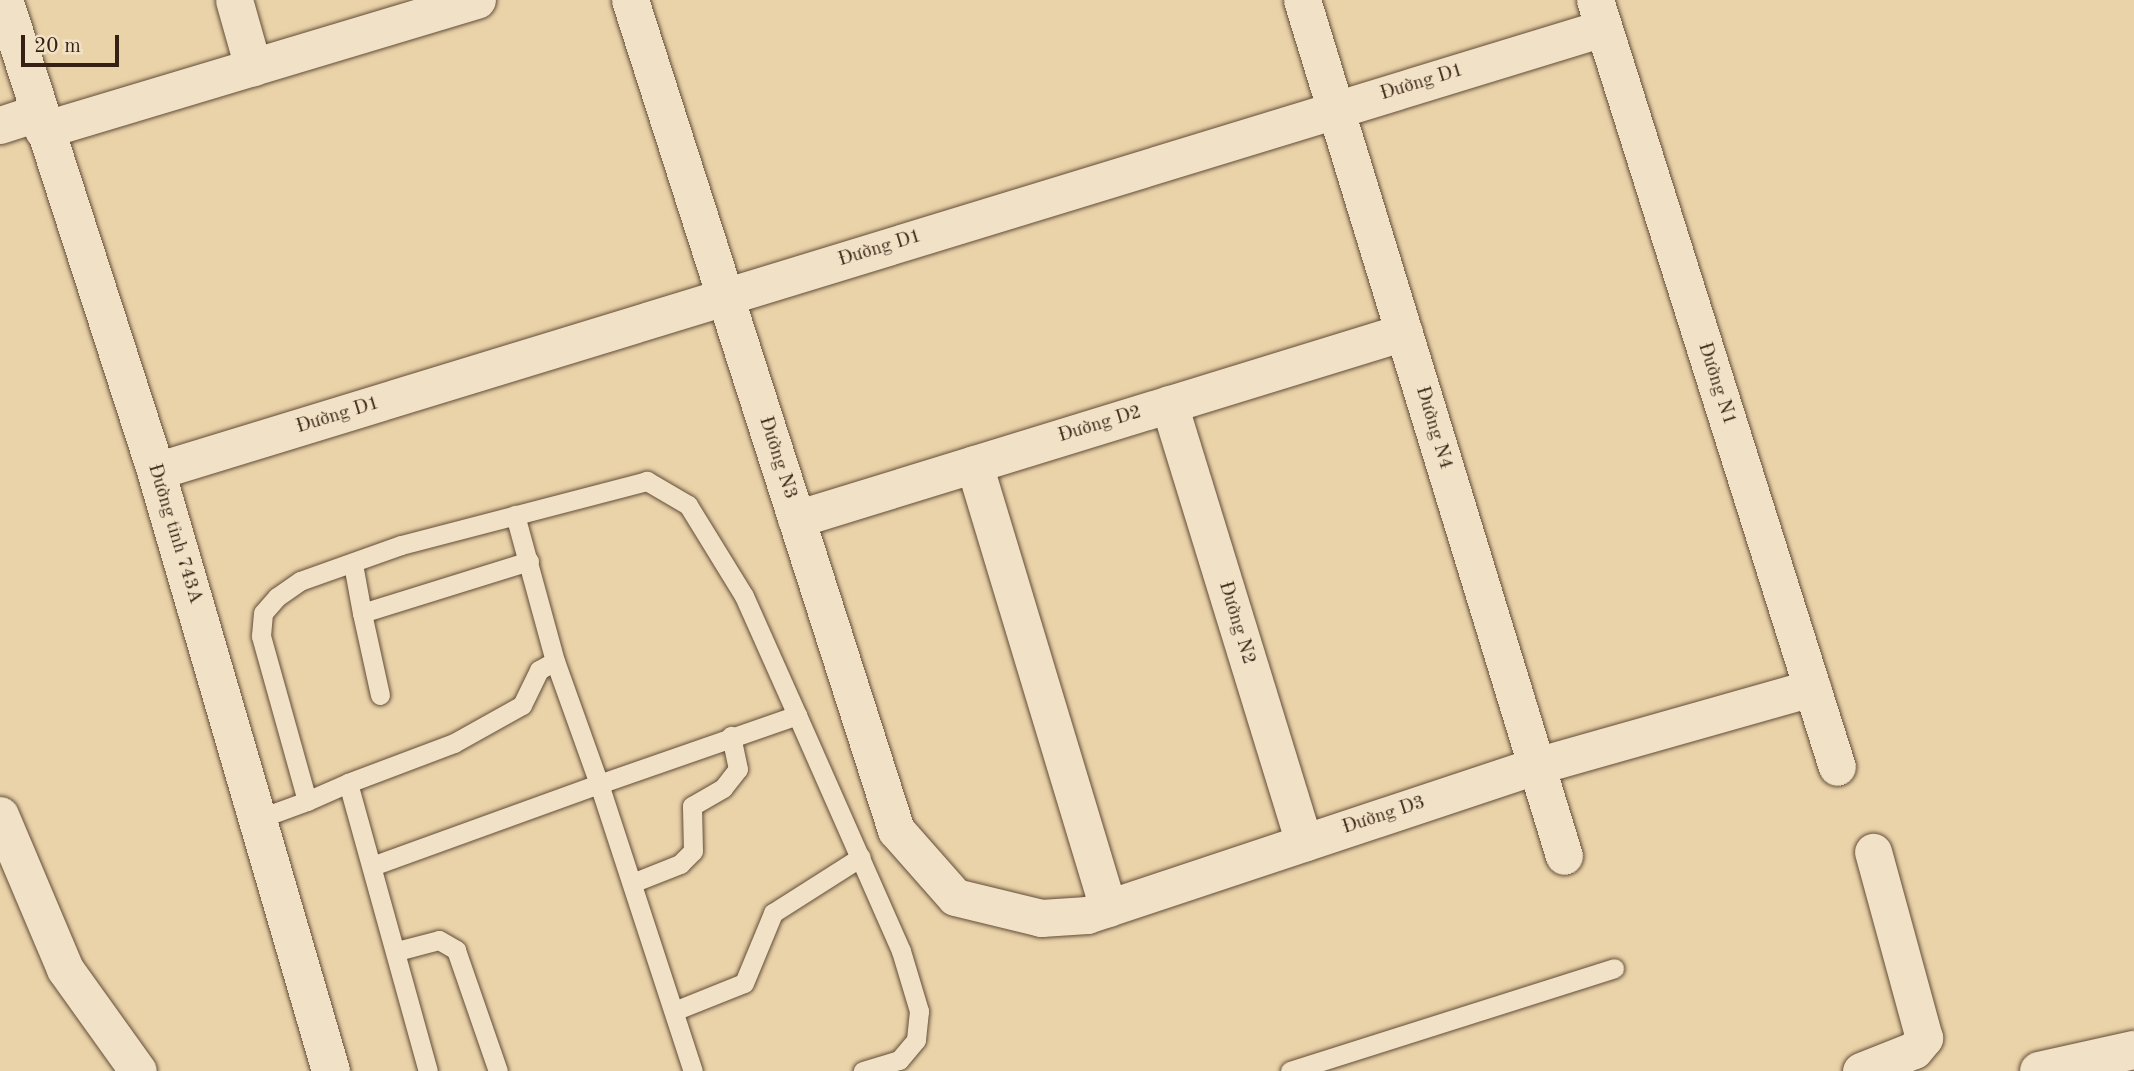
<!DOCTYPE html>
<html>
<head>
<meta charset="utf-8">
<style>
	body { margin:0 }
	#map { position:relative; width:2134px; height:1071px; overflow:hidden; background:#ead3a9; font-family:"Old Standard TT",serif }
	div>[style] { position:absolute }
	[style*='--x'] { left:calc(var(--x)*1px); top:calc(var(--y)*1px); width:calc(var(--w)*1px); rotate:calc(var(--a)*1deg) }
	.roads { filter:drop-shadow(0 0 2px #634d38) drop-shadow(0 0 2px #634d38) }
	.service>* { height:19px; margin:-9.5px; padding:0 9.5px; transform-origin:9.5px; border-radius:9.5px; background:#f1e2c7 }
	.minor>* { height:37px; margin:-18.5px; padding:0 18.5px; transform-origin:18.5px; border-radius:18.5px; background:#f1e2c7 }
	.tertiary>* { height:38px; margin:-19px; padding:0 19px; transform-origin:19px; border-radius:19px; background:#f1e2c7 }
	.secondary>* { height:38px; margin:-19px; padding:0 19px; transform-origin:19px; border-radius:19px; background:#f1e2c7 }
	span { translate:-50% -50%; white-space:nowrap; text-align:center; line-height:1.15; -webkit-text-stroke:6px #f1e2c7; paint-order:stroke }
	.street-label { font-size:19px; color:#362013 }
	.scale { position:absolute; left:21px; top:35px; width:98px; height:32px; box-sizing:border-box; border:4px solid #362013; border-top:0; padding-left:9px; font-size:21px; line-height:24px; white-space:nowrap; color:#362013; -webkit-text-stroke:5px #f1e2c7; paint-order:stroke }
</style>
</head>
<body>
<div id="map">
	<div class="roads">
		<div class="service">
			<div style="--x:515;--y:515;--w:151;--a:74.7"></div>
			<div style="--x:353;--y:564;--w:50;--a:79.6"></div>
			<div style="--x:380;--y:695;--w:84;--a:-102.4"></div>
			<div style="--x:362;--y:613;--w:175;--a:-17.3"></div>
			<div style="--x:797;--y:715;--w:258;--a:66.2"></div>
			<div style="--x:901;--y:951;--w:63;--a:73.3"></div>
			<div style="--x:919;--y:1011;--w:29;--a:96"></div>
			<div style="--x:916;--y:1040;--w:26;--a:130"></div>
			<div style="--x:899;--y:1060;--w:38;--a:163"></div>
			<div style="--x:348;--y:783;--w:299;--a:74.5"></div>
			<div style="--x:258;--y:819;--w:52;--a:-20.2"></div>
			<div style="--x:307;--y:801;--w:45;--a:-23.7"></div>
			<div style="--x:348;--y:783;--w:113;--a:-20.7"></div>
			<div style="--x:454;--y:743;--w:78;--a:-29.2"></div>
			<div style="--x:522;--y:705;--w:39;--a:-64"></div>
			<div style="--x:539;--y:670;--w:18;--a:-29"></div>
			<div style="--x:555;--y:661;--w:131;--a:70.3"></div>
			<div style="--x:599;--y:784;--w:210;--a:-19.2"></div>
			<div style="--x:797;--y:715;--w:130;--a:-114"></div>
			<div style="--x:744;--y:596;--w:107;--a:-121.6"></div>
			<div style="--x:688;--y:505;--w:48;--a:-149.7"></div>
			<div style="--x:647;--y:481;--w:254;--a:165.4"></div>
			<div style="--x:401;--y:545;--w:107;--a:160.4"></div>
			<div style="--x:300;--y:581;--w:28;--a:145"></div>
			<div style="--x:277;--y:597;--w:21;--a:131"></div>
			<div style="--x:263;--y:613;--w:23;--a:95"></div>
			<div style="--x:261;--y:636;--w:171;--a:74.4"></div>
			<div style="--x:372;--y:866;--w:241;--a:-19.9"></div>
			<div style="--x:599;--y:784;--w:302;--a:71.9"></div>
			<div style="--x:632;--y:883;--w:52;--a:-21.6"></div>
			<div style="--x:680;--y:864;--w:18;--a:-45"></div>
			<div style="--x:693;--y:851;--w:45;--a:-91.3"></div>
			<div style="--x:692;--y:806;--w:36;--a:-30"></div>
			<div style="--x:723;--y:788;--w:24;--a:-52"></div>
			<div style="--x:738;--y:769;--w:34;--a:-102"></div>
			<div style="--x:397;--y:951;--w:43;--a:-14.7"></div>
			<div style="--x:439;--y:940;--w:20;--a:30"></div>
			<div style="--x:456;--y:950;--w:128;--a:70.9"></div>
			<div style="--x:674;--y:1011;--w:75;--a:-21.8"></div>
			<div style="--x:744;--y:983;--w:76;--a:-67.5"></div>
			<div style="--x:773;--y:913;--w:104;--a:-32.5"></div>
			<div style="--x:1290;--y:1071;--w:340;--a:-17.6"></div>
		</div>
		<div class="minor">
			<div style="--x:234;--y:0;--w:70;--a:74.2"></div>
			<div style="--x:630;--y:0;--w:872;--a:72.23"></div>
			<div style="--x:896;--y:830;--w:89;--a:48.6"></div>
			<div style="--x:955;--y:897;--w:89;--a:13.7"></div>
			<div style="--x:1041;--y:918;--w:46;--a:-3.7"></div>
			<div style="--x:1087;--y:915;--w:473;--a:-18.4"></div>
			<div style="--x:1536;--y:766;--w:287;--a:-15.8"></div>
			<div style="--x:1302;--y:0;--w:895;--a:72.98"></div>
			<div style="--x:1595;--y:0;--w:804;--a:72.49"></div>
			<div style="--x:0;--y:125;--w:40;--a:-18"></div>
			<div style="--x:43;--y:130;--w:453;--a:-16.7"></div>
			<div style="--x:1169;--y:404;--w:459;--a:72.9"></div>
			<div style="--x:974;--y:464;--w:464;--a:73.2"></div>
			<div style="--x:156;--y:471;--w:1513;--a:-17.02"></div>
			<div style="--x:796;--y:519;--w:636;--a:-17.1"></div>
			<div style="--x:0;--y:815;--w:167;--a:67.1"></div>
			<div style="--x:65;--y:969;--w:125;--a:54.4"></div>
			<div style="--x:1861;--y:1071;--w:57;--a:-21.6"></div>
			<div style="--x:1914;--y:1050;--w:16;--a:-50"></div>
			<div style="--x:1924;--y:1038;--w:193;--a:-105.3"></div>
		</div>
		<div class="tertiary">
			<div style="--x:2039;--y:1071;--w:97;--a:-12.5"></div>
		</div>
		<div class="secondary">
			<div style="--x:4;--y:0;--w:495;--a:72.1"></div>
			<div style="--x:156;--y:471;--w:625;--a:73.74"></div>
		</div>
	</div>
	<div class="street-label">
		<span style="left:1422px;top:83px;rotate:-17deg">Đường D1</span>
		<span style="left:880px;top:249px;rotate:-17deg">Đường D1</span>
		<span style="left:1716px;top:384px;rotate:72deg">Đường N1</span>
		<span style="left:338px;top:416px;rotate:-17deg">Đường D1</span>
		<span style="left:1100px;top:425px;rotate:-17deg">Đường D2</span>
		<span style="left:1433px;top:428px;rotate:73deg">Đường N4</span>
		<span style="left:777px;top:458px;rotate:72deg">Đường N3</span>
		<span style="left:174px;top:534px;rotate:73deg">Đường tỉnh 743A</span>
		<span style="left:1236px;top:623px;rotate:73deg">Đường N2</span>
		<span style="left:1384px;top:816px;rotate:-18deg">Đường D3</span>
	</div>
	<div class="scale">20 m</div>
</div>
</body>
</html>
